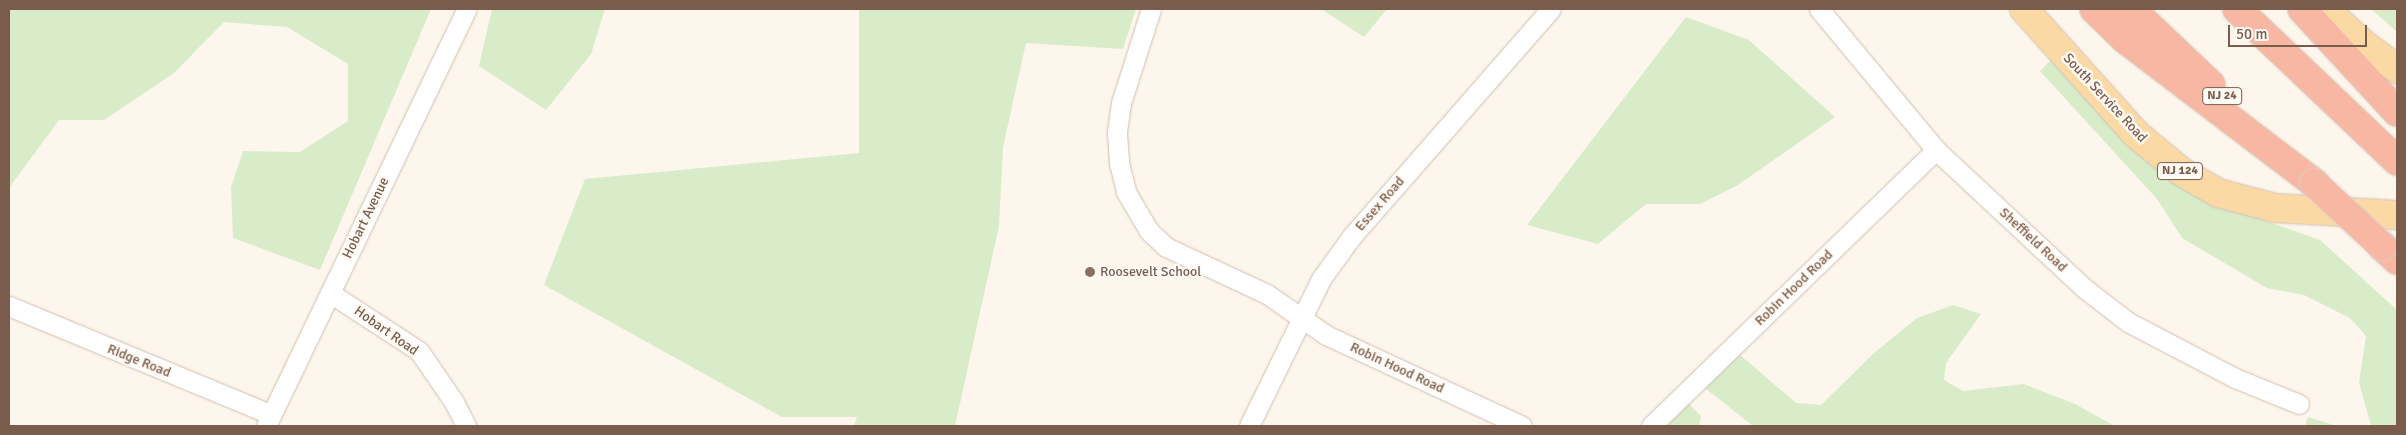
<!DOCTYPE html>
<html>
<head>
<meta charset="utf-8">
<style>
	body { margin:0 }
	#map { position:relative; width:2406px; height:435px; overflow:hidden; background:#fdf6ec; font-family:Signika,sans-serif }
	div>[style] { position:absolute }
	[style*='--x'] { left:calc(var(--x)*1px); top:calc(var(--y)*1px); width:calc(var(--w)*1px); rotate:calc(var(--a)*1deg) }
	.green>* { inset:0; background:#d8ecc9 }
	.roads { filter:drop-shadow(0 0 1px #d1beb0) drop-shadow(0 0 1px #d1beb0) }
	.street>* { height:19px; margin:-9.5px; padding:0 9.5px; transform-origin:9.5px; border-radius:9.5px; background:#fff }
	.primary>* { height:28px; margin:-14px; padding:0 14px; transform-origin:14px; border-radius:14px; background:#fbd9a5 }
	.highway>* { height:28px; margin:-14px; padding:0 14px; transform-origin:14px; border-radius:14px; background:#f7b7a3 }
	.bridges { filter:drop-shadow(0 0 1px #dad1cd) drop-shadow(0 0 1px #dad1cd) }
	.highway-bridge>* { height:28px; margin:-14px; padding:0 14px; transform-origin:14px; border-radius:14px; background:#f7b7a3 }
	.dots>* { width:14px; height:14px; translate:-50% -50%; box-sizing:border-box; border:2px solid #fffaf3; border-radius:50% }
	span { translate:-50% -50%; white-space:nowrap; text-align:center; line-height:1.15; -webkit-text-stroke:5px #fffaf3; paint-order:stroke }
	.shield-label span { padding:1px 4px; background:#fffaf3; border:1px solid; border-radius:4px; -webkit-text-stroke-width:0 }
	.shield-label { font-size:12px; color:#7a5c4d; font-weight:700 }
	.street-label { font-size:14px; color:#7a5c4d }
	.education-label { font-size:14px; color:#785e54 }
	.left { translate:0 -50%; text-align:left }
	.frame { position:absolute; inset:0; border:10px solid #7a5c4d; pointer-events:none }
	.scale { position:absolute; left:2228px; top:25px; width:139px; height:22px; box-sizing:border-box; border:2px solid #7a5c4d; border-top:0; padding-left:6px; font-size:15px; line-height:18px; white-space:nowrap; color:#7a5c4d; -webkit-text-stroke:4px #fffaf3; paint-order:stroke }
</style>
</head>
<body>
<div id="map">
	<div class="green">
		<div style="clip-path:polygon(9px 9px,431px 9px,320px 270px,233px 238px,231px 187px,243px 151px,300px 152px,348px 121px,348px 64px,287px 27px,224px 22px,174px 73px,104px 120px,59px 120px,9px 188px)"></div>
		<div style="clip-path:polygon(492px 9px,605px 9px,591px 54px,546px 110px,479px 66px)"></div>
		<div style="clip-path:polygon(859px 9px,1136px 9px,1123px 49px,1026px 43px,1003px 147px,999px 226px,955px 426px,854px 426px,857px 417px,782px 417px,544px 285px,585px 179px,859px 153px)"></div>
		<div style="clip-path:polygon(1321px 9px,1387px 9px,1364px 37px)"></div>
		<div style="clip-path:polygon(2371px 9px,2397px 9px,2397px 32px)"></div>
		<div style="clip-path:polygon(1686px 17px,1749px 40px,1835px 117px,1738px 185px,1700px 204px,1646px 204px,1598px 244px,1527px 225px)"></div>
		<div style="clip-path:polygon(2057px 54px,2235px 210px,2320px 240px,2397px 310px,2397px 426px,2371px 426px,2359px 382px,2366px 336px,2350px 318px,2304px 295px,2267px 288px,2182px 238px,2157px 199px,2040px 71px)"></div>
		<div style="clip-path:polygon(1953px 305px,1981px 314px,1946px 363px,1944px 380px,1963px 391px,2024px 384px,2075px 404px,2115px 426px,1753px 426px,1705px 388px,1739px 354px,1796px 403px,1821px 405px,1874px 353px,1917px 318px)"></div>
		<div style="clip-path:polygon(1688px 403px,1701px 416px,1699px 426px,1665px 426px)"></div>
		<div style="clip-path:polygon(2308px 417px,2337px 426px,2305px 426px)"></div>
	</div>
	<div class="roads">
		<div class="street">
			<div style="--x:1151;--y:9;--w:99;--a:107.7"></div>
			<div style="--x:1121;--y:103;--w:30;--a:98"></div>
			<div style="--x:1117;--y:133;--w:30;--a:86"></div>
			<div style="--x:1119;--y:163;--w:30;--a:76"></div>
			<div style="--x:1126;--y:192;--w:45;--a:59.5"></div>
			<div style="--x:1149;--y:231;--w:23;--a:43"></div>
			<div style="--x:1166;--y:247;--w:111;--a:25"></div>
			<div style="--x:1267;--y:294;--w:72;--a:34.8"></div>
			<div style="--x:1326;--y:335;--w:216;--a:24.9"></div>
			<div style="--x:1819;--y:9;--w:183;--a:50.3"></div>
			<div style="--x:1936;--y:150;--w:202;--a:43"></div>
			<div style="--x:2084;--y:288;--w:56;--a:37.7"></div>
			<div style="--x:2128;--y:322;--w:121;--a:27.6"></div>
			<div style="--x:2235;--y:378;--w:69;--a:22.1"></div>
			<div style="--x:330;--y:293;--w:106;--a:33.1"></div>
			<div style="--x:419;--y:351;--w:62;--a:55.5"></div>
			<div style="--x:454;--y:402;--w:27;--a:63"></div>
			<div style="--x:9;--y:306;--w:282;--a:22.5"></div>
			<div style="--x:266;--y:426;--w:463;--a:-64.3"></div>
			<div style="--x:1249;--y:426;--w:164;--a:-63.9"></div>
			<div style="--x:1321;--y:279;--w:53;--a:-54.2"></div>
			<div style="--x:1352;--y:236;--w:302;--a:-48.8"></div>
			<div style="--x:1651;--y:426;--w:397;--a:-44.1"></div>
		</div>
		<div class="primary">
			<div style="--x:2024;--y:9;--w:168;--a:48.1"></div>
			<div style="--x:2136;--y:134;--w:60;--a:39.6"></div>
			<div style="--x:2182;--y:172;--w:42;--a:30.3"></div>
			<div style="--x:2218;--y:193;--w:59;--a:14.7"></div>
			<div style="--x:2275;--y:208;--w:122;--a:3.3"></div>
			<div style="--x:2325;--y:9;--w:50;--a:42.6"></div>
			<div style="--x:2362;--y:43;--w:44;--a:36.6"></div>
		</div>
		<div class="highway">
			<div style="--x:2094;--y:9;--w:43;--a:44.1"></div>
			<div style="--x:2125;--y:39;--w:238;--a:37.3"></div>
			<div style="--x:2131;--y:9;--w:110;--a:43.5"></div>
			<div style="--x:2237;--y:9;--w:221;--a:43.5"></div>
			<div style="--x:2302;--y:9;--w:140;--a:47.3"></div>
			<div style="--x:2382;--y:246;--w:21;--a:43"></div>
		</div>
	</div>
	<div class="bridges">
		<div class="highway-bridge">
			<div style="--x:2314;--y:183;--w:93;--a:42.8"></div>
		</div>
	</div>
	<div class="dots">
		<div style="left:1090px;top:272px;background:#8d6e63"></div>
	</div>
	<div class="shield-label">
		<span style="left:2222px;top:96px">NJ 24</span>
		<span style="left:2180px;top:171px">NJ 124</span>
	</div>
	<div class="street-label">
		<span style="left:2105px;top:98px;rotate:47deg">South Service Road</span>
		<span style="left:1380px;top:204px;rotate:-49deg">Essex Road</span>
		<span style="left:366px;top:218px;rotate:-64deg">Hobart Avenue</span>
		<span style="left:2033px;top:240px;rotate:43deg">Sheffield Road</span>
		<span style="left:1794px;top:288px;rotate:-44deg">Robin Hood Road</span>
		<span style="left:386px;top:331px;rotate:35deg">Hobart Road</span>
		<span style="left:139px;top:361px;rotate:22deg">Ridge Road</span>
		<span style="left:1397px;top:368px;rotate:25deg">Robin Hood Road</span>
	</div>
	<div class="education-label">
		<span class="left" style="left:1100px;top:272px">Roosevelt School</span>
	</div>
	<div class="frame"></div>
	<div class="scale">50 m</div>
</div>
</body>
</html>
